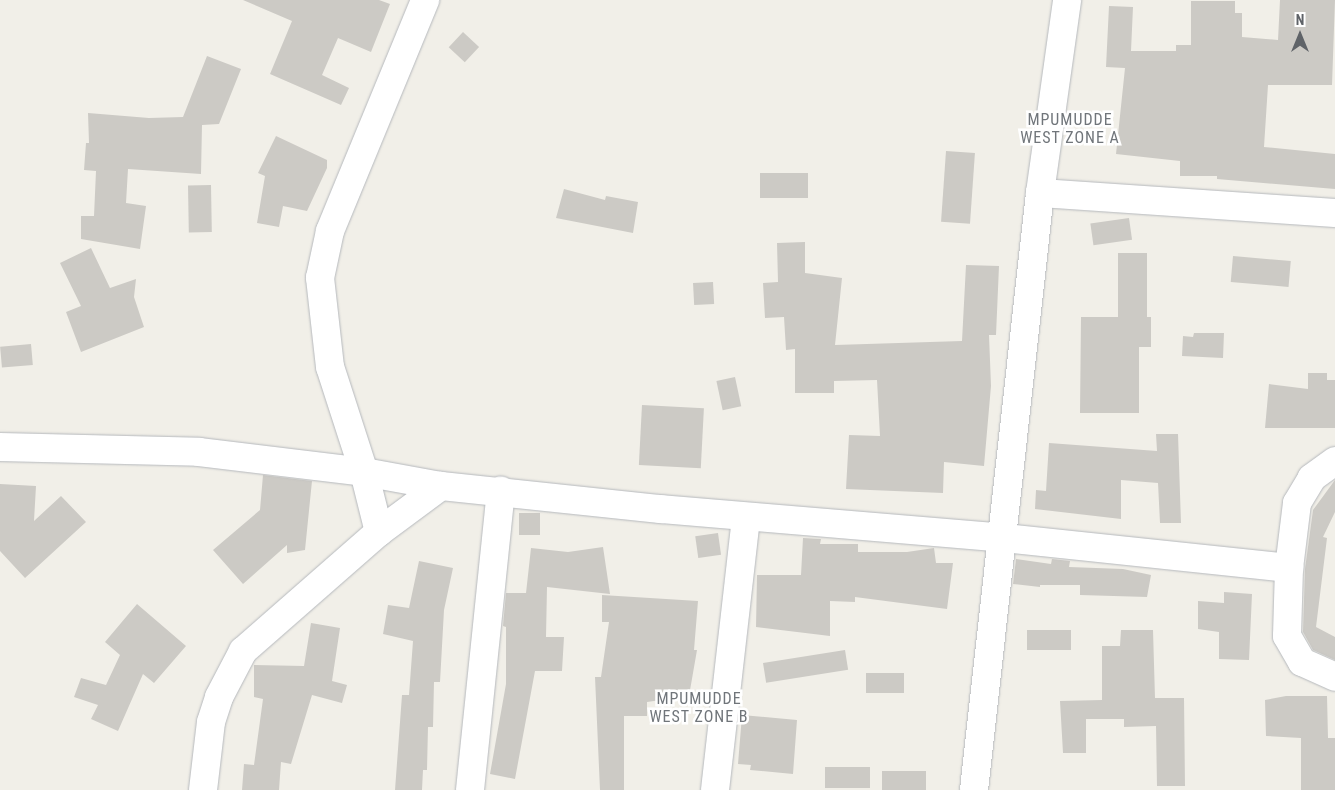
<!DOCTYPE html>
<html>
<head>
<meta charset="utf-8">
<style>
	body { margin:0 }
	#map { position:relative; width:1335px; height:790px; overflow:hidden; background:#f1efe8; font-family:"Roboto Condensed",sans-serif }
	div>[style] { position:absolute }
	[style*='--x'] { left:calc(var(--x)*1px); top:calc(var(--y)*1px); width:calc(var(--w)*1px); rotate:calc(var(--a)*1deg) }
	.building>* { inset:0; background:#cccac5; transform-origin:0 0 }
	.roads { filter:drop-shadow(0 0 1px #b5b8bc) drop-shadow(0 0 1px #b5b8bc) }
	.minor>* { height:28px; margin:-14px; padding:0 14px; transform-origin:14px; border-radius:14px; background:#fff }
	span { translate:-50% -50%; white-space:nowrap; text-align:center; line-height:1.15; -webkit-text-stroke:5px #fff; paint-order:stroke }
	.quarter-label { font-size:16px; color:#70757a; letter-spacing:1px }
	.north { position:absolute; left:1275px; top:10px; width:50px; height:50px; -webkit-text-stroke:4px #fff; paint-order:stroke; rotate:0deg; font-size:14px; font-weight:700; line-height:20px; text-align:center; color:#5f6368 }
	.north::after { content:''; display:block; margin:auto; width:18px; height:22px; background:#5f6368; clip-path:polygon(50% 0,100% 100%,50% 72%,0 100%) }
</style>
</head>
<body>
<div id="map">
	<div class="building">
		<div style="clip-path:polygon(243px 0,379px 0,390px 4px,371px 52px,338px 38px,322px 75px,349px 88px,341px 105px,270px 74px,292px 21px)"></div>
		<div style="clip-path:polygon(1280px 0,1335px 0,1332px 85px,1268px 85px,1264px 147px,1335px 154px,1335px 189px,1217px 179px,1217px 176px,1180px 176px,1180px 161px,1116px 154px,1125px 68px,1106px 67px,1109px 6px,1133px 7px,1131px 51px,1176px 51px,1176px 45px,1191px 45px,1191px 1px,1235px 1px,1235px 13px,1242px 13px,1242px 37px,1278px 40px)"></div>
		<div style="left:463px;top:32px;width:22px;height:21px;rotate:43deg"></div>
		<div style="clip-path:polygon(207px 56px,241px 69px,219px 124px,202px 125px,201px 174px,128px 169px,126px 203px,146px 206px,140px 249px,81px 239px,81px 216px,94px 216px,96px 171px,84px 170px,86px 143px,89px 143px,88px 113px,149px 118px,183px 117px)"></div>
		<div style="clip-path:polygon(276px 136px,327px 160px,327px 168px,307px 211px,283px 206px,279px 227px,257px 223px,265px 176px,258px 173px)"></div>
		<div style="left:946px;top:151px;width:29px;height:71px;rotate:4deg"></div>
		<div style="left:760px;top:173px;width:48px;height:25px"></div>
		<div style="left:211px;top:185px;width:47px;height:23px;rotate:89deg"></div>
		<div style="clip-path:polygon(564px 189px,605px 200px,606px 196px,638px 202px,633px 233px,556px 218px)"></div>
		<div style="left:1129px;top:218px;width:22px;height:39px;rotate:82deg"></div>
		<div style="clip-path:polygon(805px 242px,805px 273px,842px 278px,835px 345px,962px 341px,966px 265px,999px 266px,996px 335px,989px 335px,991px 386px,984px 466px,944px 462px,943px 493px,846px 489px,849px 435px,880px 436px,877px 380px,834px 381px,834px 393px,795px 393px,795px 349px,786px 350px,784px 317px,765px 318px,763px 283px,778px 282px,777px 243px)"></div>
		<div style="clip-path:polygon(91px 248px,110px 288px,136px 279px,134px 297px,144px 327px,81px 352px,66px 312px,81px 306px,60px 263px)"></div>
		<div style="clip-path:polygon(1118px 253px,1147px 253px,1147px 317px,1151px 317px,1151px 347px,1139px 347px,1139px 413px,1080px 413px,1081px 317px,1118px 317px)"></div>
		<div style="left:1233px;top:256px;width:58px;height:26px;rotate:5deg"></div>
		<div style="left:713px;top:282px;width:22px;height:20px;rotate:87deg"></div>
		<div style="clip-path:polygon(1194px 333px,1224px 333px,1223px 358px,1182px 356px,1183px 336px,1193px 337px)"></div>
		<div style="left:31px;top:344px;width:21px;height:31px;rotate:85deg"></div>
		<div style="clip-path:polygon(1308px 373px,1327px 373px,1327px 380px,1335px 380px,1335px 428px,1265px 428px,1269px 384px,1308px 389px)"></div>
		<div style="left:735px;top:377px;width:30px;height:19px;rotate:78deg"></div>
		<div style="left:642px;top:405px;width:62px;height:60px;rotate:3deg"></div>
		<div style="clip-path:polygon(1156px 434px,1178px 434px,1181px 523px,1160px 523px,1158px 483px,1121px 480px,1121px 519px,1035px 509px,1036px 490px,1046px 491px,1049px 443px,1157px 451px)"></div>
		<div style="clip-path:polygon(263px 475px,312px 481px,305px 550px,287px 553px,287px 545px,243px 584px,213px 550px,260px 510px)"></div>
		<div style="clip-path:polygon(1335px 480px,1335px 512px,1323px 537px,1327px 538px,1316px 627px,1335px 637px,1335px 660px,1313px 650px,1303px 632px,1305px 569px,1313px 510px)"></div>
		<div style="clip-path:polygon(0 484px,36px 486px,34px 521px,61px 496px,86px 522px,25px 578px,0 551px)"></div>
		<div style="left:519px;top:513px;width:21px;height:22px"></div>
		<div style="left:718px;top:533px;width:22px;height:23px;rotate:82deg"></div>
		<div style="clip-path:polygon(803px 538px,821px 539px,820px 544px,858px 544px,858px 552px,907px 552px,934px 548px,936px 563px,953px 563px,947px 609px,855px 597px,855px 602px,830px 601px,830px 636px,756px 627px,757px 575px,801px 575px)"></div>
		<div style="clip-path:polygon(603px 547px,610px 594px,547px 587px,546px 637px,564px 637px,562px 671px,535px 671px,515px 779px,490px 774px,506px 684px,506px 627px,503px 626px,506px 593px,526px 593px,531px 548px,568px 552px)"></div>
		<div style="clip-path:polygon(1016px 559px,1051px 564px,1052px 559px,1070px 561px,1069px 567px,1123px 569px,1151px 575px,1147px 597px,1080px 595px,1080px 585px,1040px 585px,1040px 587px,1013px 584px)"></div>
		<div style="clip-path:polygon(419px 561px,453px 568px,444px 610px,440px 682px,434px 682px,433px 727px,428px 727px,427px 770px,423px 770px,422px 790px,395px 790px,402px 695px,409px 695px,413px 641px,383px 634px,388px 605px,409px 608px)"></div>
		<div style="clip-path:polygon(1224px 592px,1252px 594px,1249px 660px,1219px 659px,1219px 632px,1198px 629px,1198px 601px,1224px 603px)"></div>
		<div style="clip-path:polygon(602px 595px,698px 601px,694px 650px,697px 650px,689px 696px,647px 702px,647px 716px,624px 716px,624px 790px,600px 790px,595px 677px,601px 677px,609px 622px,602px 622px)"></div>
		<div style="clip-path:polygon(137px 604px,186px 646px,154px 683px,143px 674px,118px 731px,91px 719px,98px 705px,74px 697px,81px 678px,106px 685px,120px 655px,105px 642px)"></div>
		<div style="clip-path:polygon(311px 623px,340px 628px,332px 681px,347px 685px,342px 703px,312px 695px,291px 764px,281px 762px,279px 790px,242px 790px,244px 764px,254px 765px,263px 699px,254px 697px,254px 665px,304px 666px)"></div>
		<div style="left:1027px;top:630px;width:44px;height:20px"></div>
		<div style="clip-path:polygon(1121px 630px,1153px 630px,1155px 698px,1184px 698px,1185px 786px,1157px 786px,1156px 726px,1124px 727px,1124px 719px,1086px 719px,1086px 753px,1063px 753px,1060px 701px,1102px 700px,1102px 646px,1120px 646px)"></div>
		<div style="left:845px;top:650px;width:20px;height:83px;rotate:81deg"></div>
		<div style="left:866px;top:673px;width:38px;height:20px"></div>
		<div style="clip-path:polygon(1286px 696px,1327px 696px,1328px 738px,1335px 738px,1335px 790px,1301px 790px,1301px 738px,1266px 736px,1265px 700px)"></div>
		<div style="clip-path:polygon(742px 715px,797px 720px,793px 774px,750px 770px,751px 765px,738px 764px)"></div>
		<div style="left:825px;top:767px;width:45px;height:21px"></div>
		<div style="left:926px;top:771px;width:19px;height:44px;rotate:90deg"></div>
	</div>
	<div class="roads">
		<div class="minor">
			<div style="--x:1040;--y:193;--w:296;--a:3.9"></div>
			<div style="--x:0;--y:447;--w:199;--a:1.4"></div>
			<div style="--x:199;--y:452;--w:166;--a:6.9"></div>
			<div style="--x:364;--y:472;--w:78;--a:10.3"></div>
			<div style="--x:441;--y:486;--w:221;--a:6"></div>
			<div style="--x:661;--y:509;--w:344;--a:4.8"></div>
			<div style="--x:1004;--y:538;--w:287;--a:6"></div>
			<div style="--x:1335;--y:461;--w:29;--a:144"></div>
			<div style="--x:1312;--y:478;--w:29;--a:121"></div>
			<div style="--x:1297;--y:503;--w:65;--a:97"></div>
			<div style="--x:1289;--y:568;--w:68;--a:91.7"></div>
			<div style="--x:1287;--y:636;--w:30;--a:60"></div>
			<div style="--x:1302;--y:662;--w:36;--a:24"></div>
			<div style="--x:379;--y:532;--w:62;--a:-104"></div>
			<div style="--x:364;--y:472;--w:110;--a:-107.9"></div>
			<div style="--x:330;--y:367;--w:90;--a:-96.4"></div>
			<div style="--x:320;--y:278;--w:48;--a:-78"></div>
			<div style="--x:330;--y:231;--w:250;--a:-67.6"></div>
			<div style="--x:203;--y:790;--w:68;--a:-83.3"></div>
			<div style="--x:211;--y:722;--w:26;--a:-72"></div>
			<div style="--x:219;--y:697;--w:52;--a:-62.4"></div>
			<div style="--x:243;--y:651;--w:181;--a:-41.2"></div>
			<div style="--x:379;--y:532;--w:77;--a:-36.6"></div>
			<div style="--x:470;--y:790;--w:301;--a:-84.1"></div>
			<div style="--x:715;--y:790;--w:274;--a:-83.5"></div>
			<div style="--x:974;--y:790;--w:601;--a:-83.69"></div>
			<div style="--x:1040;--y:193;--w:195;--a:-82"></div>
		</div>
	</div>
	<div class="quarter-label">
		<span style="left:1070px;top:129px">MPUMUDDE<br>WEST ZONE A</span>
		<span style="left:699px;top:708px">MPUMUDDE<br>WEST ZONE B</span>
	</div>
	<div class="north">N</div>
</div>
</body>
</html>
